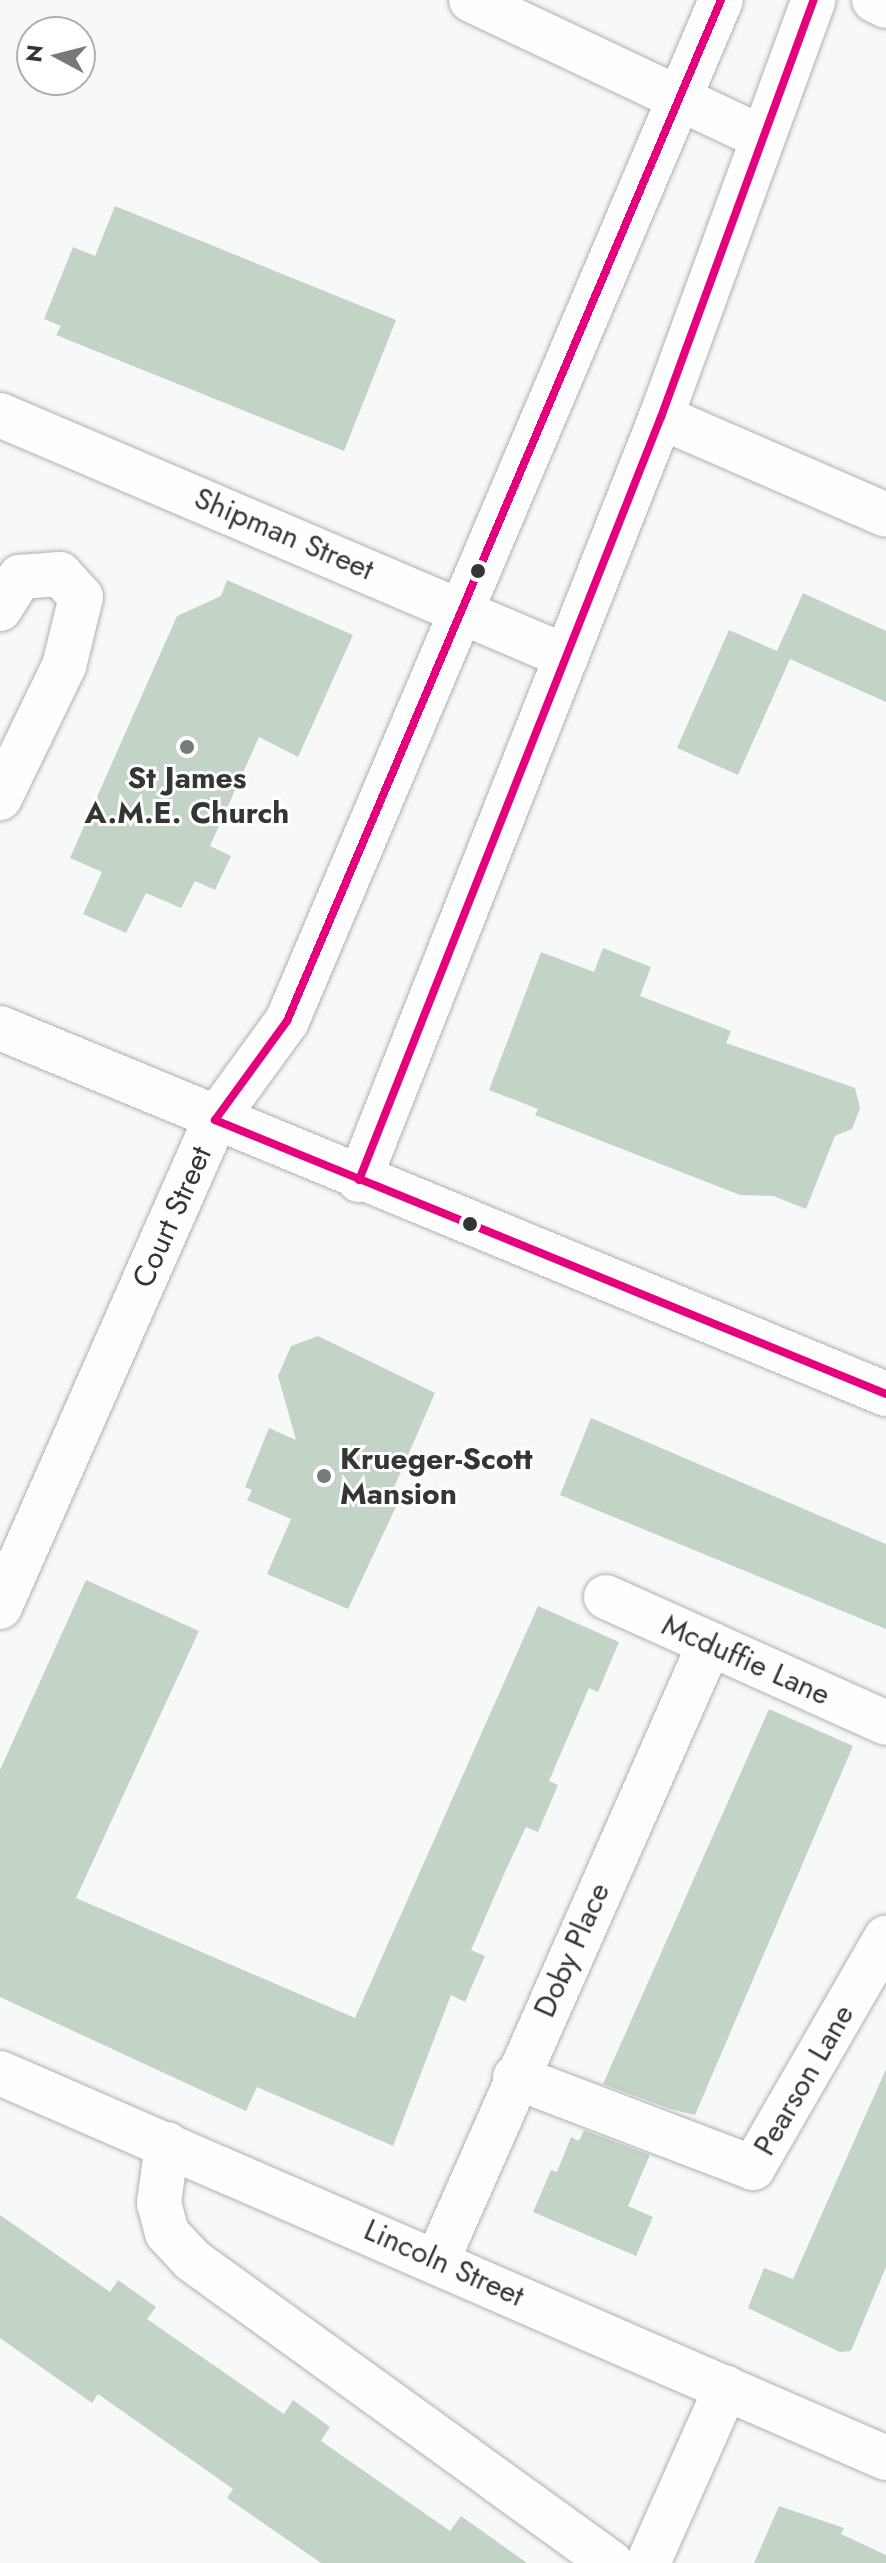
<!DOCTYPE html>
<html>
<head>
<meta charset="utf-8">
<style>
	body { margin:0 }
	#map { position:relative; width:886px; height:2563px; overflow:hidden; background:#f6f9f7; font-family:Jost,sans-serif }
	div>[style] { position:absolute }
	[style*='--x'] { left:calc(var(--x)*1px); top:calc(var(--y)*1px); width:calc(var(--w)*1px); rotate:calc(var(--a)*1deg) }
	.building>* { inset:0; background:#c3d4c7 }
	.roads { filter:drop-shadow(0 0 2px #afb1b0) drop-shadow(0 0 2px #afb1b0) }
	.minor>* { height:44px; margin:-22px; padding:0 22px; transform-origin:22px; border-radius:22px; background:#fefefe }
	.bus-1>* { height:8px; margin:-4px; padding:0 4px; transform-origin:4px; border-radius:4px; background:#e5007d }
	.dots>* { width:22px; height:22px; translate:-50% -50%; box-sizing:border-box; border:4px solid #fff; border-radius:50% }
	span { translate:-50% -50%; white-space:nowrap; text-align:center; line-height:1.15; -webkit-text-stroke:6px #fff; paint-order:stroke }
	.street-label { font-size:30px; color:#343634 }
	.poi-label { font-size:30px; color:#343634; font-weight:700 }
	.left { translate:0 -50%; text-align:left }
	.north { position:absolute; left:16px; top:16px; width:80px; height:80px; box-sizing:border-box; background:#fff; border:2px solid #aeafae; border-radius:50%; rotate:277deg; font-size:22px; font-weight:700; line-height:32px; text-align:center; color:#343634 }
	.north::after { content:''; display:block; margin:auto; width:28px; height:36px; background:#787a78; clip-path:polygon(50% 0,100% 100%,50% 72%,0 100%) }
</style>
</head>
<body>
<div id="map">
	<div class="building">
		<div style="clip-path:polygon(115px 206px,396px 320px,344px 451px,56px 335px,61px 326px,44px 319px,73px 247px,95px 256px)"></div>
		<div style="clip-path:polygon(227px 580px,353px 635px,298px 757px,259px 737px,210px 846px,231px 856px,215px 890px,195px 881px,181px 908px,146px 893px,126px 933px,83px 914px,102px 872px,70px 858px,177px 616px,221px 596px)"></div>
		<div style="clip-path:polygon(803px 593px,886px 631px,886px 702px,790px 659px,738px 775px,677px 748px,729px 630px,777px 651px)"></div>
		<div style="clip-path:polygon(603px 948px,651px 967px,640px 996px,731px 1031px,726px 1043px,855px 1088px,860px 1108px,852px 1129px,835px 1136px,806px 1209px,773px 1196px,740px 1195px,535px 1115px,538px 1109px,489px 1090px,541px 952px,594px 972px)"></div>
		<div style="clip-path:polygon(318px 1336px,435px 1393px,392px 1492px,401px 1496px,348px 1609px,267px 1574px,291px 1519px,247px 1500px,252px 1490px,245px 1487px,269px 1428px,296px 1440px,278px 1376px,291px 1346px)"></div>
		<div style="clip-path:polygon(591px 1418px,886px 1544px,886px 1629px,560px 1495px)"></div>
		<div style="clip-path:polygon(86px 1580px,199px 1631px,76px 1898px,355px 2018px,538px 1606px,619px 1642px,598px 1692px,589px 1688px,549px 1781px,558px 1785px,538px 1832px,526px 1827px,505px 1872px,471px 1950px,485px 1956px,465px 2002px,451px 1995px,393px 2146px,257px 2087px,246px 2111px,0 1997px,0 1770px)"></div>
		<div style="clip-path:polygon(769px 1709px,853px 1746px,695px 2115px,670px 2109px,603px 2084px)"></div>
		<div style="clip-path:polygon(886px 2069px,886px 2267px,851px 2351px,840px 2352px,748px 2308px,764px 2268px,793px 2279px)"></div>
		<div style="clip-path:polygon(584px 2130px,650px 2155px,628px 2206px,653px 2217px,636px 2256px,533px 2212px,551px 2170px,557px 2172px,571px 2137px,579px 2141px)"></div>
		<div style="clip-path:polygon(0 2215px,110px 2292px,118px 2280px,156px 2307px,147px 2319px,284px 2414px,293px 2400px,330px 2427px,321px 2441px,450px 2531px,461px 2516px,527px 2563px,321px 2563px,227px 2498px,233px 2489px,98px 2394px,92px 2403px,0 2338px)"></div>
		<div style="clip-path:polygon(779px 2506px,844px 2528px,841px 2534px,886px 2555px,886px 2563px,754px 2563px)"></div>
	</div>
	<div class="roads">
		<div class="minor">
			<div style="--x:471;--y:0;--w:321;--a:25.3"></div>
			<div style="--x:874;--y:0;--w:13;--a:27"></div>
			<div style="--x:0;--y:415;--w:616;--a:23.11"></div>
			<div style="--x:661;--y:417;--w:245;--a:23.5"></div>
			<div style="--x:0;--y:609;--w:38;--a:-58"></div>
			<div style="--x:20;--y:577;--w:40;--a:-4.3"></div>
			<div style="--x:60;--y:574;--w:31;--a:48"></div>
			<div style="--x:81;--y:597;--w:71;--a:103.8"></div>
			<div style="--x:64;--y:666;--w:147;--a:115.9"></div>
			<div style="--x:0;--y:1028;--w:959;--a:22.45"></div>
			<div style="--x:359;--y:1180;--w:821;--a:-68.41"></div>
			<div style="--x:661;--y:417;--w:444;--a:-69.9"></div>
			<div style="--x:606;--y:1597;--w:307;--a:24.2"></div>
			<div style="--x:0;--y:1607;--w:532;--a:-66.18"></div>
			<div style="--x:215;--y:1120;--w:122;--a:-54"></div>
			<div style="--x:287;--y:1021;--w:1109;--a:-66.97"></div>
			<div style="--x:0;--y:2073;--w:966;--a:23.49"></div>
			<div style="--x:515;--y:2077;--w:255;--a:20.9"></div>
			<div style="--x:753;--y:2168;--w:266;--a:-60"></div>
			<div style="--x:167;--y:2144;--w:60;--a:97.7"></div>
			<div style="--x:159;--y:2203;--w:31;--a:75"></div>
			<div style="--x:167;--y:2233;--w:37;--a:47"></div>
			<div style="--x:192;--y:2260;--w:517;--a:35.87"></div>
			<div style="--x:438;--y:2259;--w:673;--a:-66.18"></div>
			<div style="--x:648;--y:2563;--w:192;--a:-66"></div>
		</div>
	</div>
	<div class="bus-1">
		<div style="--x:215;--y:1120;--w:122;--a:-54"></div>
		<div style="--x:287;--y:1021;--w:1109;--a:-66.97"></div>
		<div style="--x:215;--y:1120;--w:725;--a:22.21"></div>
		<div style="--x:359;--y:1180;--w:821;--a:-68.41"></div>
		<div style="--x:661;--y:417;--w:444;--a:-69.9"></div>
	</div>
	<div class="dots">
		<div style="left:478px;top:571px;background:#343634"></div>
		<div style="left:187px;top:747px;background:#787a78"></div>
		<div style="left:470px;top:1224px;background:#343634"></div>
		<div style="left:324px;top:1476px;background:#787a78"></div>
	</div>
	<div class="street-label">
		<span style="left:284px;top:534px;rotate:23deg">Shipman Street</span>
		<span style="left:172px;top:1217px;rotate:-66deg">Court Street</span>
		<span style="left:746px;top:1660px;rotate:24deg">Mcduffie Lane</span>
		<span style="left:572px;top:1950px;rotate:-66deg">Doby Place</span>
		<span style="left:804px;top:2080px;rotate:-60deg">Pearson Lane</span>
		<span style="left:444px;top:2263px;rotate:24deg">Lincoln Street</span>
	</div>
	<div class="poi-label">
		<span style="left:187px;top:795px">St James<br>A.M.E. Church</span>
		<span class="left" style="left:340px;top:1476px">Krueger-Scott<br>Mansion</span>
	</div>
	<div class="north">N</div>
</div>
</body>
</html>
